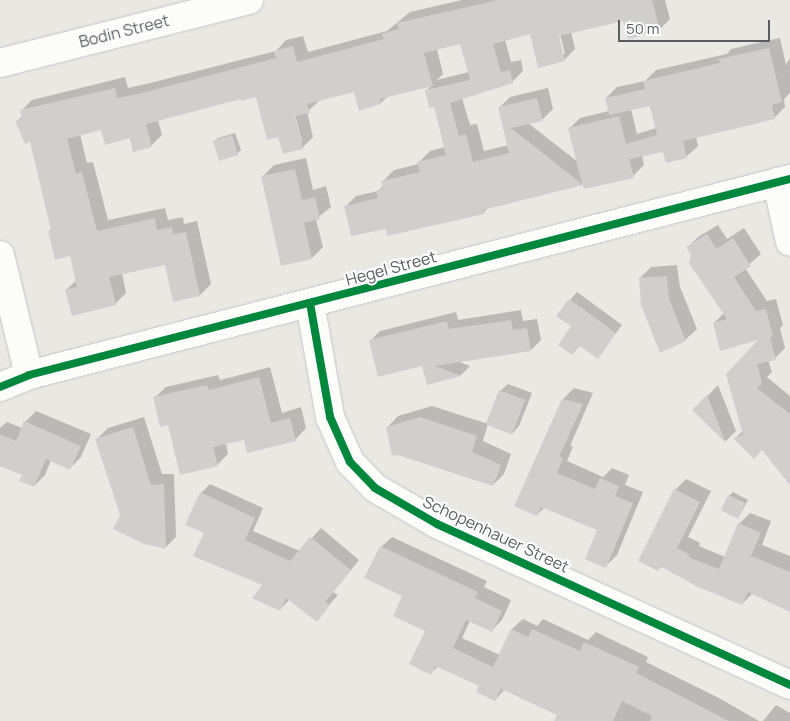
<!DOCTYPE html>
<html>
<head>
<meta charset="utf-8">
<style>
	body { margin:0 }
	#map { position:relative; width:790px; height:721px; overflow:hidden; background:#e9e8e3; font-family:Manrope,sans-serif }
	div>[style] { position:absolute }
	[style*='--x'] { left:calc(var(--x)*1px); top:calc(var(--y)*1px); width:calc(var(--w)*1px); rotate:calc(var(--a)*1deg) }
	.shadow>* { inset:0; background:#0003 }
	.building>* { inset:0; background:#d1cfcd; transform-origin:0 0 }
	.roads { filter:drop-shadow(0 0 1px #c6c6c5) drop-shadow(0 0 1px #c6c6c5) }
	.minor>* { height:28px; margin:-14px; padding:0 14px; transform-origin:14px; border-radius:14px; background:#fcfcfb }
	.cycleway>* { height:8px; margin:-4px; padding:0 4px; transform-origin:4px; border-radius:4px; background:#00873e }
	span { translate:-50% -50%; white-space:nowrap; text-align:center; line-height:1.15; -webkit-text-stroke:4px #fff; paint-order:stroke }
	.street-label { font-size:16px; color:#595d61 }
	.scale { position:absolute; left:618px; top:20px; width:152px; height:22px; box-sizing:border-box; border:2px solid #595d61; border-top:0; padding-left:6px; font-size:15px; line-height:18px; white-space:nowrap; color:#595d61; -webkit-text-stroke:4px #fff; paint-order:stroke }
</style>
</head>
<body>
<div id="map">
	<div class="shadow">
		<div style="clip-path:polygon(evenodd,462px 0,665px 0,670px 19px,659px 30px,624px 19px,571px 32px,575px 49px,564px 60px,531px 33px,505px 39px,511px 62px,521px 60px,523px 71px,512px 82px,462px 98px,470px 125px,477px 124px,484px 151px,509px 145px,499px 108px,510px 97px,548px 88px,553px 109px,542px 120px,528px 123px,578px 162px,570px 128px,580px 118px,609px 111px,606px 98px,617px 87px,645px 81px,656px 70px,727px 54px,731px 49px,780px 38px,786px 65px,790px 58px,790px 93px,784px 99px,785px 107px,774px 118px,696px 137px,698px 146px,687px 156px,667px 161px,664px 150px,642px 155px,644px 165px,633px 176px,584px 184px,489px 207px,483px 213px,387px 227px,345px 207px,356px 196px,378px 191px,384px 185px,383px 181px,394px 170px,419px 164px,419px 162px,430px 151px,445px 147px,435px 105px,426px 91px,432px 85px,388px 96px,381px 103px,354px 90px,320px 100px,307px 112px,313px 137px,302px 148px,279px 135px,257px 96px,241px 97px,158px 120px,162px 135px,151px 146px,102px 128px,80px 134px,87px 163px,93px 162px,108px 220px,165px 208px,168px 220px,183px 217px,184px 224px,197px 221px,211px 284px,200px 295px,174px 301px,166px 264px,122px 273px,126px 293px,115px 304px,66px 290px,77px 280px,71px 255px,49px 231px,52px 228px,31px 140px,17px 121px,23px 116px,21px 111px,32px 100px,125px 77px,128px 88px,150px 83px,276px 51px,286px 40px,303px 36px,308px 52px,387px 31px,410px 12px,462px 0,559px 30px,565px 54px,562px 54px,557px 31px,559px 30px,462px 0,461px 43px,469px 72px,437px 80px,443px 74px,437px 49px,461px 43px,462px 0,650px 105px,656px 128px,637px 134px,631px 109px,650px 105px,462px 0,292px 110px,294px 110px,302px 142px,300px 142px,292px 110px)"></div>
		<div style="clip-path:polygon(235px 133px,241px 150px,237px 154px,215px 141px,218px 138px)"></div>
		<div style="clip-path:polygon(306px 158px,313px 190px,326px 186px,331px 207px,316px 219px,323px 247px,312px 258px,262px 177px,274px 165px)"></div>
		<div style="clip-path:polygon(718px 225px,727px 239px,744px 228px,761px 254px,745px 268px,767px 301px,776px 299px,783px 325px,780px 328px,785px 348px,775px 358px,768px 360px,772px 372px,767px 377px,790px 396px,790px 483px,762px 449px,735px 438px,743px 431px,762px 338px,714px 323px,724px 313px,688px 247px,698px 237px)"></div>
		<div style="clip-path:polygon(677px 265px,680px 287px,697px 329px,685px 340px,640px 278px,651px 267px)"></div>
		<div style="clip-path:polygon(577px 292px,622px 325px,598px 357px,581px 345px,572px 354px,573px 326px,570px 300px)"></div>
		<div style="clip-path:polygon(521px 310px,523px 321px,537px 319px,541px 340px,531px 350px,457px 361px,470px 366px,461px 375px,428px 383px,423px 364px,370px 341px,380px 331px,456px 312px,458px 320px)"></div>
		<div style="clip-path:polygon(270px 367px,282px 413px,301px 407px,306px 428px,295px 440px,245px 439px,226px 443px,228px 454px,217px 465px,169px 424px,154px 398px,166px 387px,218px 375px,220px 380px)"></div>
		<div style="clip-path:polygon(508px 384px,532px 393px,519px 426px,512px 434px,488px 424px,483px 441px,511px 454px,504px 474px,493px 485px,387px 428px,398px 416px,432px 406px,488px 424px,500px 391px)"></div>
		<div style="clip-path:polygon(718px 385px,736px 431px,726px 441px,694px 410px)"></div>
		<div style="clip-path:polygon(574px 388px,593px 393px,570px 446px,573px 447px,567px 461px,603px 477px,612px 468px,629px 475px,625px 485px,643px 492px,617px 555px,606px 566px,598px 530px,545px 507px,537px 515px,563px 399px)"></div>
		<div style="clip-path:polygon(36px 411px,91px 434px,81px 457px,70px 468px,51px 460px,45px 475px,34px 486px,23px 474px,0 464px,0 428px,7px 422px,22px 428px,25px 422px)"></div>
		<div style="clip-path:polygon(144px 417px,162px 474px,174px 474px,176px 537px,165px 548px,121px 515px,97px 439px,108px 428px)"></div>
		<div style="clip-path:polygon(686px 479px,711px 491px,688px 537px,700px 543px,699px 546px,725px 557px,739px 524px,750px 513px,771px 521px,762px 545px,790px 556px,790px 611px,753px 593px,742px 604px,662px 566px,658px 570px,675px 490px)"></div>
		<div style="clip-path:polygon(210px 484px,263px 508px,253px 531px,300px 551px,321px 528px,359px 560px,333px 592px,338px 595px,316px 620px,290px 599px,280px 609px,264px 585px,206px 533px,201px 493px)"></div>
		<div style="clip-path:polygon(733px 492px,748px 500px,738px 518px,729px 496px)"></div>
		<div style="clip-path:polygon(392px 537px,487px 581px,484px 587px,511px 600px,502px 620px,491px 631px,470px 621px,462px 638px,500px 655px,512px 629px,523px 619px,537px 626px,543px 619px,588px 640px,596px 632px,648px 657px,646px 662px,719px 698px,759px 721px,555px 721px,559px 714px,505px 689px,495px 700px,481px 685px,438px 666px,431px 673px,426px 630px,404px 596px,381px 547px)"></div>
		<div style="clip-path:polygon(776px 705px,790px 713px,790px 721px,763px 721px)"></div>
	</div>
	<div class="building">
		<div style="clip-path:polygon(498px 0,652px 0,660px 31px,628px 39px,623px 21px,559px 36px,565px 61px,538px 68px,530px 34px,493px 44px,501px 72px,510px 70px,513px 83px,450px 103px,459px 136px,466px 134px,473px 162px,509px 153px,498px 107px,537px 98px,543px 121px,511px 128px,582px 184px,568px 128px,619px 116px,626px 144px,657px 135px,650px 106px,609px 115px,605px 98px,645px 89px,643px 81px,720px 63px,719px 59px,769px 48px,782px 102px,772px 105px,775px 119px,683px 141px,687px 158px,666px 163px,663px 152px,629px 159px,634px 178px,584px 189px,583px 185px,483px 210px,484px 214px,387px 236px,386px 229px,351px 236px,344px 206px,378px 198px,376px 191px,383px 189px,381px 181px,420px 172px,417px 162px,446px 155px,434px 107px,429px 108px,425px 90px,470px 80px,460px 44px,424px 53px,433px 86px,380px 99px,381px 104px,359px 111px,354px 92px,307px 104px,310px 113px,295px 116px,303px 149px,283px 154px,278px 137px,267px 140px,256px 97px,241px 101px,241px 99px,146px 124px,152px 147px,133px 152px,130px 138px,105px 145px,101px 130px,67px 139px,76px 174px,82px 172px,97px 231px,155px 218px,157px 230px,172px 227px,173px 234px,186px 232px,200px 296px,173px 302px,165px 265px,109px 277px,116px 305px,72px 316px,65px 290px,77px 287px,70px 256px,55px 260px,48px 231px,51px 230px,30px 142px,25px 144px,15px 121px,22px 119px,20px 110px,115px 88px,117px 98px,138px 94px,276px 58px,274px 51px,293px 46px,297px 62px,384px 39px,382px 34px,399px 29px,397px 23px)"></div>
		<div style="left:232px;top:135px;width:21px;height:20px;rotate:73deg"></div>
		<div style="clip-path:polygon(295px 169px,302px 200px,315px 197px,320px 219px,304px 223px,312px 259px,281px 266px,261px 176px)"></div>
		<div style="clip-path:polygon(707px 234px,716px 249px,733px 238px,751px 266px,734px 277px,756px 311px,766px 309px,773px 336px,770px 337px,776px 360px,757px 364px,762px 383px,757px 388px,790px 414px,790px 485px,762px 450px,754px 459px,733px 438px,743px 435px,726px 374px,758px 340px,720px 351px,713px 323px,727px 319px,689px 263px,691px 255px,686px 247px)"></div>
		<div style="clip-path:polygon(667px 276px,669px 299px,686px 341px,660px 353px,641px 305px,639px 278px)"></div>
		<div style="clip-path:polygon(569px 299px,616px 333px,598px 359px,580px 346px,572px 355px,558px 345px,571px 326px,556px 316px)"></div>
		<div style="clip-path:polygon(511px 320px,513px 330px,527px 328px,531px 351px,435px 366px,461px 376px,427px 385px,422px 366px,378px 377px,369px 340px,447px 321px,449px 329px)"></div>
		<div style="clip-path:polygon(259px 377px,271px 423px,290px 418px,296px 441px,247px 453px,244px 440px,213px 447px,218px 466px,180px 475px,168px 425px,160px 427px,153px 397px,207px 385px,209px 390px)"></div>
		<div style="left:499px;top:390px;width:28px;height:37px;rotate:21deg"></div>
		<div style="clip-path:polygon(707px 395px,726px 443px,692px 410px)"></div>
		<div style="clip-path:polygon(562px 399px,583px 404px,559px 457px,563px 458px,557px 473px,595px 489px,600px 478px,619px 486px,615px 496px,633px 503px,606px 568px,585px 559px,597px 530px,541px 507px,537px 516px,514px 506px)"></div>
		<div style="clip-path:polygon(420px 417px,477px 436px,472px 452px,501px 465px,493px 486px,398px 455px,392px 456px,386px 427px)"></div>
		<div style="clip-path:polygon(24px 421px,81px 446px,70px 470px,46px 459px,34px 487px,19px 481px,22px 475px,0 466px,0 434px,16px 441px)"></div>
		<div style="clip-path:polygon(133px 427px,151px 485px,164px 484px,166px 549px,144px 544px,113px 529px,120px 515px,95px 439px)"></div>
		<div style="clip-path:polygon(674px 489px,700px 502px,677px 548px,690px 555px,688px 557px,719px 569px,738px 523px,761px 533px,751px 556px,790px 572px,790px 612px,748px 592px,742px 605px,696px 586px,660px 566px,658px 571px,638px 561px)"></div>
		<div style="clip-path:polygon(200px 492px,255px 518px,245px 540px,290px 561px,310px 537px,351px 570px,325px 602px,330px 605px,317px 622px,286px 598px,280px 611px,252px 598px,262px 585px,193px 556px,204px 533px,185px 525px)"></div>
		<div style="left:728px;top:495px;width:19px;height:17px;rotate:25deg"></div>
		<div style="clip-path:polygon(380px 546px,478px 592px,475px 598px,502px 611px,492px 632px,466px 620px,453px 648px,493px 667px,511px 629px,528px 637px,532px 629px,580px 651px,584px 642px,639px 667px,636px 673px,729px 721px,650px 721px,652px 716px,622px 701px,613px 721px,554px 721px,557px 715px,501px 689px,495px 701px,476px 692px,479px 686px,435px 666px,431px 675px,409px 664px,425px 631px,393px 616px,402px 596px,364px 578px)"></div>
	</div>
	<div class="roads">
		<div class="minor">
			<div style="--x:0;--y:63;--w:257;--a:-14.2"></div>
			<div style="--x:777;--y:182;--w:61;--a:77.8"></div>
			<div style="--x:0;--y:255;--w:123;--a:76.4"></div>
			<div style="--x:310;--y:303;--w:116;--a:80"></div>
			<div style="--x:330;--y:417;--w:49;--a:66"></div>
			<div style="--x:350;--y:462;--w:36;--a:46"></div>
			<div style="--x:375;--y:488;--w:72;--a:30.1"></div>
			<div style="--x:437;--y:524;--w:388;--a:24.5"></div>
			<div style="--x:0;--y:387;--w:31;--a:-22"></div>
			<div style="--x:29;--y:375;--w:786;--a:-14.44"></div>
		</div>
	</div>
	<div class="cycleway">
		<div style="--x:310;--y:303;--w:116;--a:80"></div>
		<div style="--x:330;--y:417;--w:49;--a:66"></div>
		<div style="--x:350;--y:462;--w:36;--a:46"></div>
		<div style="--x:375;--y:488;--w:72;--a:30.1"></div>
		<div style="--x:437;--y:524;--w:388;--a:24.5"></div>
		<div style="--x:0;--y:387;--w:31;--a:-22"></div>
		<div style="--x:29;--y:375;--w:786;--a:-14.44"></div>
	</div>
	<div class="street-label">
		<span style="left:124px;top:31px;rotate:-14deg">Bodin Street</span>
		<span style="left:391px;top:268px;rotate:-15deg">Hegel Street</span>
		<span style="left:496px;top:534px;rotate:25deg">Schopenhauer Street</span>
	</div>
	<div class="scale">50 m</div>
</div>
</body>
</html>
